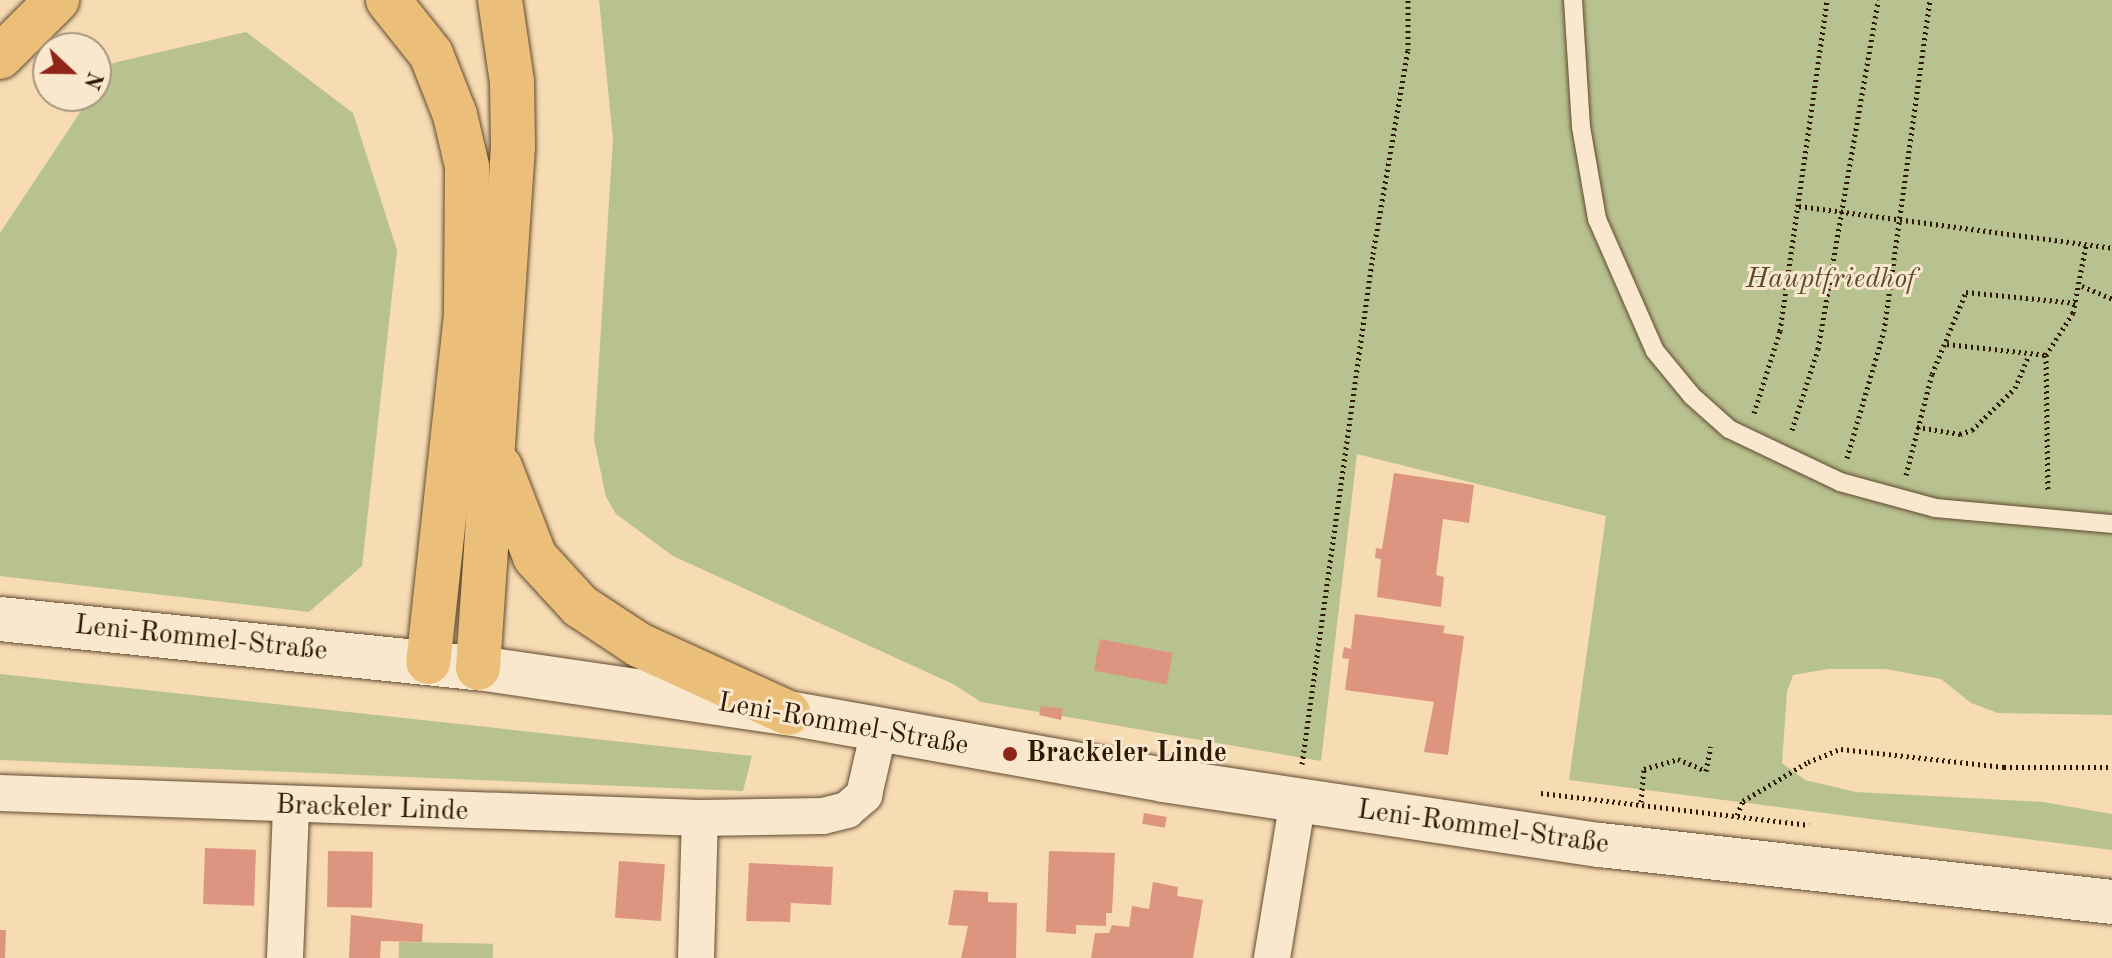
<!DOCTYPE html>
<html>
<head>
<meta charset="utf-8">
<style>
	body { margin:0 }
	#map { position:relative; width:2112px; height:958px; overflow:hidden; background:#f6dbb3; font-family:"Old Standard TT",serif }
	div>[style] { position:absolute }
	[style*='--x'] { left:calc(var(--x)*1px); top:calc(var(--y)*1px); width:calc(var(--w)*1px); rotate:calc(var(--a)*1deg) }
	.green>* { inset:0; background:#b8c190; transform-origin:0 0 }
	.building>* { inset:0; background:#dd9582; transform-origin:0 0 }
	.path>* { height:5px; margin-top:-2.5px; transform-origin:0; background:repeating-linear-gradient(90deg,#2f1905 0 2px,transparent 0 6px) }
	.roads { filter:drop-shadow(0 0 2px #614a30) drop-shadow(0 0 2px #614a30) }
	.lane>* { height:18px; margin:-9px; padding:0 9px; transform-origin:9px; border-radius:9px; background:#f9e8ce }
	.street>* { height:36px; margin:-18px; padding:0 18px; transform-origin:18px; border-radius:18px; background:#f9e8ce }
	.secondary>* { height:44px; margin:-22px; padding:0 22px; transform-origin:22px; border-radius:22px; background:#f9e8ce }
	.highway>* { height:44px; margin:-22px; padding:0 22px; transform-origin:22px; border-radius:22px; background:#ebbe7a }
	.dots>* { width:22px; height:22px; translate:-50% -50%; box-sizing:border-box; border:4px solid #f9e8ce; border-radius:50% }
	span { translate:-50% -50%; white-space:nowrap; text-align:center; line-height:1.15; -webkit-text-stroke:6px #f9e8ce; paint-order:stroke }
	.park-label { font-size:28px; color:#584b2f; font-style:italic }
	.street-label { font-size:28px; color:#2f1905 }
	.poi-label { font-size:28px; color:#2f1905; font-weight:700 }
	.left { translate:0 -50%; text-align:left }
	.north { position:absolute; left:32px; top:32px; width:80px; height:80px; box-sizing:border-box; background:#f9e8ce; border:2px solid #a8957e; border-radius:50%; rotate:112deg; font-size:22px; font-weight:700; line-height:32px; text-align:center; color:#2f1905 }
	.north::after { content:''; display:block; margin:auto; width:28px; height:36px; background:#8f2418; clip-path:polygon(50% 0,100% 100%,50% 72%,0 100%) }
</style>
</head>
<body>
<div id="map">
	<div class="green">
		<div style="clip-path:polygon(599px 0,2112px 0,2112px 715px,1998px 713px,1971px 703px,1941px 679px,1885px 669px,1828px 669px,1793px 675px,1787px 692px,1782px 763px,1805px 780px,1856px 792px,2043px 802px,2112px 814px,2112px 850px,1569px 780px,1606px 516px,1357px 454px,1321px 761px,981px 702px,953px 684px,673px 556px,616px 514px,606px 497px,594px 440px,613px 139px)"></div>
		<div style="clip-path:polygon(246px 32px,353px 113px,397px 250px,362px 566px,309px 612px,0 576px,0 233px,91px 96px,96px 96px,113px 63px)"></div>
		<div style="clip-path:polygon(0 674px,752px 756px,743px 791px,0 760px)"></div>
		<div style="left:399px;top:942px;width:94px;height:16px;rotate:1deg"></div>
	</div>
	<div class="building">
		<div style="clip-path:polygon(1394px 473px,1474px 485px,1469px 523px,1443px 519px,1436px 575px,1444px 577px,1441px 607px,1377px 597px,1381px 559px,1375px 558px,1376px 548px,1382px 549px)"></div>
		<div style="clip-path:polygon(1355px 614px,1445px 626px,1443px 633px,1464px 636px,1448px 755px,1424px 752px,1434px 702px,1345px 690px,1349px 659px,1342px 658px,1344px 647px,1351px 649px)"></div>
		<div style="left:1100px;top:639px;width:74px;height:32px;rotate:11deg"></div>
		<div style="clip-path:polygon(1041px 706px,1063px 709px,1061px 720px,1039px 715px)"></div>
		<div style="left:1144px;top:813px;width:23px;height:11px;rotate:10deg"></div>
		<div style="left:205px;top:848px;width:51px;height:56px;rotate:2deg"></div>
		<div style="left:328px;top:851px;width:45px;height:56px;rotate:1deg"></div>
		<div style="clip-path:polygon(1049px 851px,1115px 853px,1112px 913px,1106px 913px,1106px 926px,1076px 925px,1076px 934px,1046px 932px)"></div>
		<div style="left:619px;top:861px;width:46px;height:57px;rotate:4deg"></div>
		<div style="clip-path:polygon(749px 863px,833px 867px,831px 905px,791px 903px,790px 922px,746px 921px)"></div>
		<div style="clip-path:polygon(1153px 882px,1178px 887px,1177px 896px,1203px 900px,1193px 958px,1091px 958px,1095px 933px,1109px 933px,1112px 925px,1129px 927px,1132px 906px,1149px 909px)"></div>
		<div style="clip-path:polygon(954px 890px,988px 892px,988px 902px,1017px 903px,1016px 958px,961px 958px,968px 926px,948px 925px)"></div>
		<div style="clip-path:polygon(351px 915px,423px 924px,422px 942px,381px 941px,380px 958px,349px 958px)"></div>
		<div style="clip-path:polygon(0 930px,6px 930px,5px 958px,0 958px)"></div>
	</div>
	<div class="path">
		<div style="--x:1799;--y:206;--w:316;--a:7.6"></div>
		<div style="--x:2082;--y:286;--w:33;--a:23"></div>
		<div style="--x:1947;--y:344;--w:100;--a:6.3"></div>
		<div style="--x:2046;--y:355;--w:50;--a:-57.3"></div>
		<div style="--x:2073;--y:313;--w:69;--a:-79.2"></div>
		<div style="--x:2046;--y:355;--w:136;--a:89.2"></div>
		<div style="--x:1754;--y:413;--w:86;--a:-72.4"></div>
		<div style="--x:1780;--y:331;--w:334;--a:-81.9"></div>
		<div style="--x:1917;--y:427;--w:44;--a:9.2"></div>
		<div style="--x:1960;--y:434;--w:13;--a:-18"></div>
		<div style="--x:1972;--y:430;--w:60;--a:-44.3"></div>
		<div style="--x:2015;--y:388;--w:36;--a:-67"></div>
		<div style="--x:1792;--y:430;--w:85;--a:-72.2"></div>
		<div style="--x:1818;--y:349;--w:354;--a:-80.2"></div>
		<div style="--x:1847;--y:458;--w:132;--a:-73.8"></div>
		<div style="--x:1884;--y:331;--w:334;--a:-82.1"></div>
		<div style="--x:1906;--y:475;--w:104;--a:-75.6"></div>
		<div style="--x:1932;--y:374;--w:89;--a:-67.5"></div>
		<div style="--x:1966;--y:292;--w:111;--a:5.7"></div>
		<div style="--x:1302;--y:764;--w:515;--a:-82.07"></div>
		<div style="--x:1373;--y:254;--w:207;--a:-80.3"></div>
		<div style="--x:1408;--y:50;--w:50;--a:-90"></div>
		<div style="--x:1541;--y:793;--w:270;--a:6.8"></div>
		<div style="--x:1641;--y:802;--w:33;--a:-85"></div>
		<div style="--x:1644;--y:769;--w:35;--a:-16"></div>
		<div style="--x:1678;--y:759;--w:30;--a:23"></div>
		<div style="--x:1706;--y:771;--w:25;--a:-79"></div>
		<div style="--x:1737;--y:815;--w:15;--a:-67"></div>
		<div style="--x:1743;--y:801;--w:76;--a:-31"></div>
		<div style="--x:1808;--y:762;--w:35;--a:-22"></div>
		<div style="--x:1841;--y:749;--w:164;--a:6.3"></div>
		<div style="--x:2004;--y:767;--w:108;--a:0"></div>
	</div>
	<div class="roads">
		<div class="lane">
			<div style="--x:1573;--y:0;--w:127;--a:86.4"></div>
			<div style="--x:1581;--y:127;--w:93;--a:80.1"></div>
			<div style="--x:1597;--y:219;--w:144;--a:66.3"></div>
			<div style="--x:1655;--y:351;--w:58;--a:50.6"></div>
			<div style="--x:1692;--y:396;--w:50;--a:41.7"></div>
			<div style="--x:1729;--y:429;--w:123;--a:25.5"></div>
			<div style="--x:1840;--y:482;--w:99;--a:15.2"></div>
			<div style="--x:1936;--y:508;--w:177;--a:5.2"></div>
		</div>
		<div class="street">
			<div style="--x:0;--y:793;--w:700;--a:2.05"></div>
			<div style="--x:700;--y:818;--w:123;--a:-0.9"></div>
			<div style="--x:823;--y:816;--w:25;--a:-14"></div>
			<div style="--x:847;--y:810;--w:23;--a:-41"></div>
			<div style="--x:864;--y:795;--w:67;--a:-77"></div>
			<div style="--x:285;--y:958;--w:151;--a:-87.7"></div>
			<div style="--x:696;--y:958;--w:140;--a:-88.4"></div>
			<div style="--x:1272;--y:958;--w:160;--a:-80.7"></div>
		</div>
		<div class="secondary">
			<div style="--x:0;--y:619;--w:481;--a:5.9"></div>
			<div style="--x:478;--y:668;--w:313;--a:8.3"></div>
			<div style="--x:788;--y:713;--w:381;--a:10.1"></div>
			<div style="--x:1163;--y:780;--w:442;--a:8.5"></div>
			<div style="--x:1600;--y:845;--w:515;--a:6.35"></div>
		</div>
		<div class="highway">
			<div style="--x:388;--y:0;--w:69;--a:51.5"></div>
			<div style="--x:431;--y:54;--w:66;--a:68.5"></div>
			<div style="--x:455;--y:115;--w:52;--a:76.8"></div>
			<div style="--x:467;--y:166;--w:149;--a:90.4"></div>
			<div style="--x:466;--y:315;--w:349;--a:96.2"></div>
			<div style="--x:0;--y:57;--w:81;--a:-45"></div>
			<div style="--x:500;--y:467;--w:97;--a:68.7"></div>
			<div style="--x:535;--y:557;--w:67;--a:47.4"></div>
			<div style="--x:580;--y:606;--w:71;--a:33.5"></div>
			<div style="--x:639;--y:645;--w:164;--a:24.5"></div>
			<div style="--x:478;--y:668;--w:523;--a:-86.16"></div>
			<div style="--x:513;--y:146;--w:64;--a:-90.9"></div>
			<div style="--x:512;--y:82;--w:83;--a:-98.3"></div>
		</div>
	</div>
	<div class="dots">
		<div style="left:1010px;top:754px;background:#8f2418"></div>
	</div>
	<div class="park-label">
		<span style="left:1831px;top:280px">Hauptfriedhof</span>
	</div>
	<div class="street-label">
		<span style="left:201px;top:639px;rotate:6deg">Leni-Rommel-Straße</span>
		<span style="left:843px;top:725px;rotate:10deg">Leni-Rommel-Straße</span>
		<span style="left:372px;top:809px;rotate:2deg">Brackeler Linde</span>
		<span style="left:1483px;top:828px;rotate:8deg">Leni-Rommel-Straße</span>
	</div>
	<div class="poi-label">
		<span class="left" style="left:1026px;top:754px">Brackeler Linde</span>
	</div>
	<div class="north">N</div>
</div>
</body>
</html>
